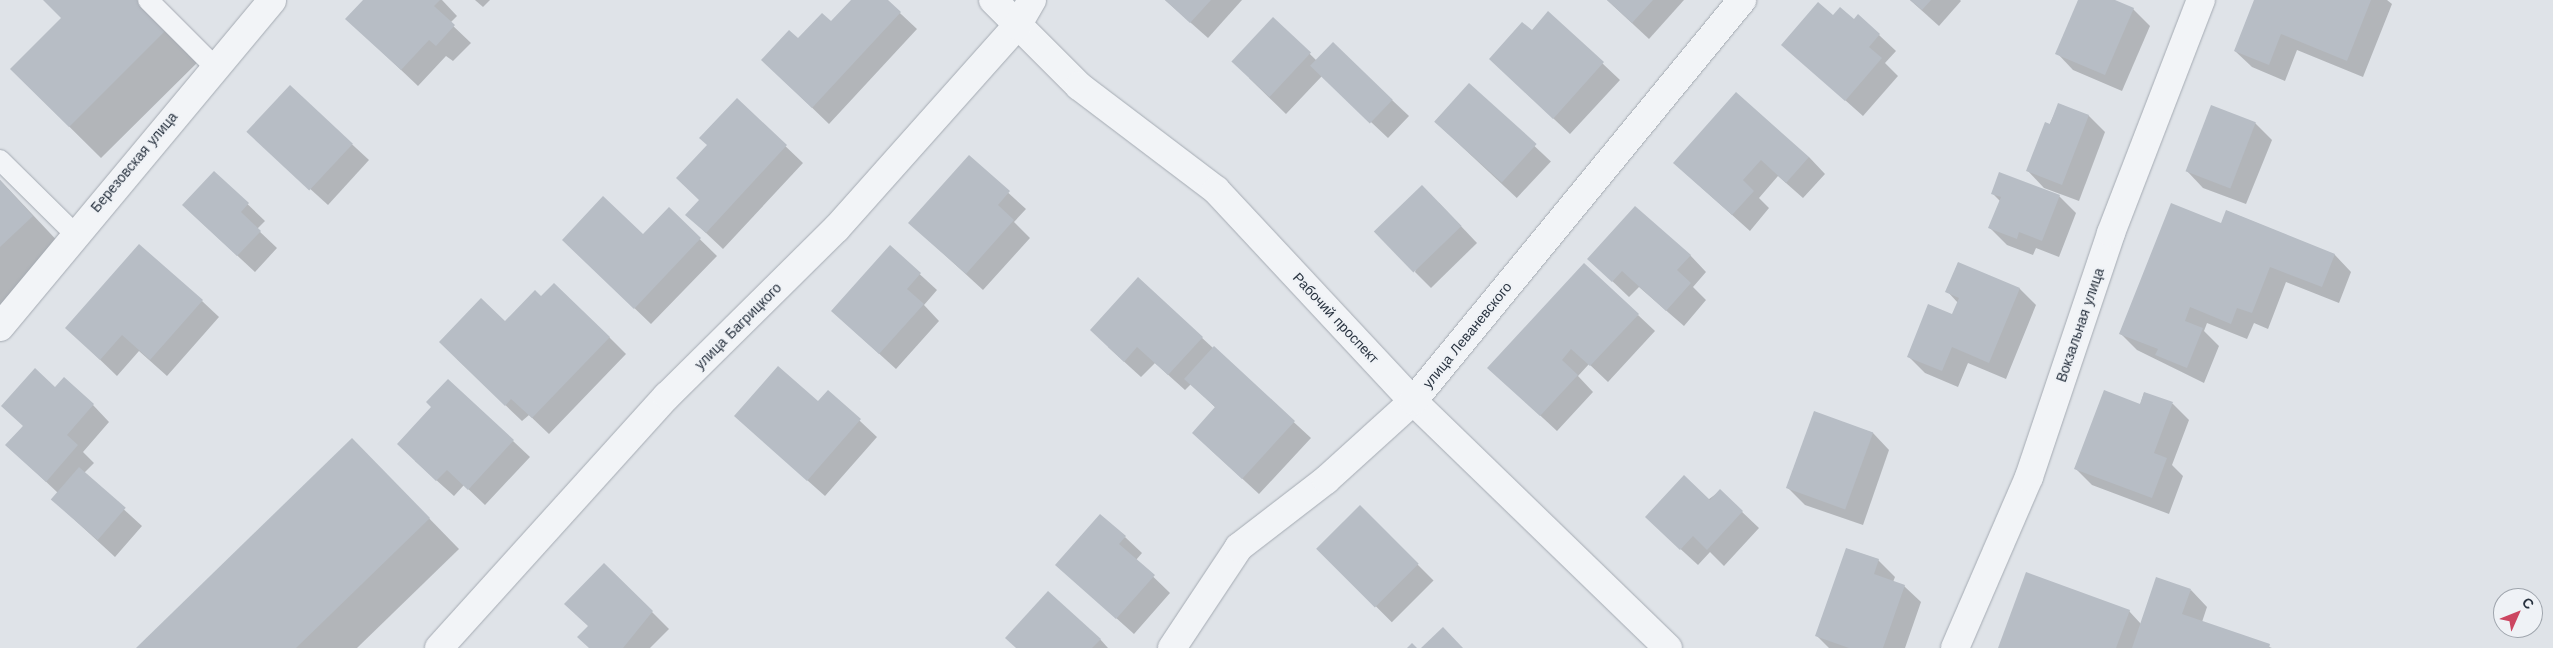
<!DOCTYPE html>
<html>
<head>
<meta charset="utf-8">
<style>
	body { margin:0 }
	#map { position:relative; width:2553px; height:648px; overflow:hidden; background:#dfe3e8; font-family:"Work Sans",sans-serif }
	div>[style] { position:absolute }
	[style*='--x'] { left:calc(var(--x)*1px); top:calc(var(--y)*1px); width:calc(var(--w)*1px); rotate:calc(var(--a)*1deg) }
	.shadow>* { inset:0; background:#0003; transform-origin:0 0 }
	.building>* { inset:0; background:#b7bdc5; transform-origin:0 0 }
	.roads { filter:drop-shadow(0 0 1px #a4aab2) drop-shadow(0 0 1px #a4aab2) }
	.lane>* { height:20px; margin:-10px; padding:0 10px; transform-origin:10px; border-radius:10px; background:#f2f4f7 }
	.street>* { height:28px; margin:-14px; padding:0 14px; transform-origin:14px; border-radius:14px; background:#f2f4f7 }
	span { translate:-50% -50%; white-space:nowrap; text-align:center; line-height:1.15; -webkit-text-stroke:4px #eff2f6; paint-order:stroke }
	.street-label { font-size:14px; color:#28323f }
	.north { position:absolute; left:2493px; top:588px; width:50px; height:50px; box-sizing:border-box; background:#eff2f6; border:1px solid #9fa5ad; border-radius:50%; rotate:46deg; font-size:14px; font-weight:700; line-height:20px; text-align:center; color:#28323f }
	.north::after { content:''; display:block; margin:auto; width:18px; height:22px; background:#cc4661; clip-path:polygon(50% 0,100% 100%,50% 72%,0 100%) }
</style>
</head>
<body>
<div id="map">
	<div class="shadow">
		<div style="clip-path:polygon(45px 0,158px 0,209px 51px,101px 158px,11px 69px,63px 18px)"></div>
		<div style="clip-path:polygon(365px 0,442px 0,457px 16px,450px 23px,471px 43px,453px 61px,446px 56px,418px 86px,347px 19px)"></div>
		<div style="clip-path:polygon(475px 0,490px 0,483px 7px)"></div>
		<div style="clip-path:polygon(852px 0,886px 0,917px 29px,829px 124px,779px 76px,798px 40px,831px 23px)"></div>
		<div style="clip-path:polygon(1165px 0,1242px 0,1208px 38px)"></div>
		<div style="clip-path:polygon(1607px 0,1684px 0,1649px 39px)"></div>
		<div style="clip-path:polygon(1910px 0,1960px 0,1961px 1px,1939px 26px)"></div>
		<div style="clip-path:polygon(2079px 0,2112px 0,2133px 9px,2150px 26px,2122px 91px,2073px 70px,2057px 53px)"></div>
		<div style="clip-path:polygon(2255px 0,2387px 0,2392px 4px,2363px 77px,2297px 50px,2285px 81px,2252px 67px,2235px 51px)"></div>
		<div style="clip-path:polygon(1549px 13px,1620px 80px,1570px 134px,1490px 59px,1532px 32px)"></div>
		<div style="clip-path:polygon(1833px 17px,1854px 20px,1879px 35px,1896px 51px,1885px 63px,1898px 76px,1863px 116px,1783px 45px)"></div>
		<div style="clip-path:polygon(1273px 18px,1317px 61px,1392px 100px,1409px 116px,1388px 138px,1322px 76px,1286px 114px,1249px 78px)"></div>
		<div style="left:1469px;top:85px;width:112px;height:50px;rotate:43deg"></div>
		<div style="clip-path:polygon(290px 87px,369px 160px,328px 205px,266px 149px)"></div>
		<div style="clip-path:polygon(737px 100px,803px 163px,723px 249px,687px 215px,701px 201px,709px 145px)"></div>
		<div style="clip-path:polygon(2059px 104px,2089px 116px,2105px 132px,2079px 201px,2044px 188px,2028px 171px)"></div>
		<div style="clip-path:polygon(2255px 123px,2272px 140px,2246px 204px,2203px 188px,2187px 171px)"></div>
		<div style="clip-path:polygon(969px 157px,1026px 209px,1014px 222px,1030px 238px,983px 290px,910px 223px)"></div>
		<div style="clip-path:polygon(1809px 157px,1825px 174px,1803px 198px,1778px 176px,1759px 198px,1769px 208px,1750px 231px,1674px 163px)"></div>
		<div style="clip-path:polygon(214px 172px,265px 221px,257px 229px,277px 248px,255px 272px,200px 221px)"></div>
		<div style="clip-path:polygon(0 180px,64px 248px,0 309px)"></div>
		<div style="clip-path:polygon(1992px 193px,2059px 196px,2076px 213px,2059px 257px,2036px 248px,2033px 255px,2007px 245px,1990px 228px,2000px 201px)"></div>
		<div style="clip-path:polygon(1439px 203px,1477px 243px,1431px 288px,1415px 272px)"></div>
		<div style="clip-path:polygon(669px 209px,717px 256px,651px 324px,580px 256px,643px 236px)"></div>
		<div style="clip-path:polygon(2227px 211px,2335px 255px,2351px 272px,2339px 303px,2286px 282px,2268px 329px,2254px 323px,2247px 339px,2207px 323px,2204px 331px,2219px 346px,2204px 383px,2137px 350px,2121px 334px,2221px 225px)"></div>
		<div style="clip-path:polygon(890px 247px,937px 290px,924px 305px,939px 321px,896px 369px,832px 311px)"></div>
		<div style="clip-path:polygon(1690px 255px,1706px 272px,1693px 287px,1706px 300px,1684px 326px,1639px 287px,1629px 297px,1589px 259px)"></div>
		<div style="clip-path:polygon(1958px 263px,2020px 289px,2036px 305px,2006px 379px,1968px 363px,1958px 387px,1925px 373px,1908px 356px,1952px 316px,1958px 303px,1947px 291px)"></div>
		<div style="clip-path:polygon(1138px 279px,1311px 438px,1259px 494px,1210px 449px,1216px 408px,1191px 384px,1185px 390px,1155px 363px,1141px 377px,1108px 347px)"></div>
		<div style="clip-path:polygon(541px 297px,609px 337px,626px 354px,549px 434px,529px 415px,522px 421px,457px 359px)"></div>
		<div style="clip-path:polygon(202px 301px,219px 317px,167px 376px,139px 351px,117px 376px,67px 328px)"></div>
		<div style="clip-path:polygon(1638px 315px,1655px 331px,1608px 382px,1589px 364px,1578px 376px,1593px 392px,1557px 431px,1489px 368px)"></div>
		<div style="clip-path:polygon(56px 388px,93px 405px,109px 422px,83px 452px,94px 463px,84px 473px,142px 526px,115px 557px,52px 499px,58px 493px,7px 445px)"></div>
		<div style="clip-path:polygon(828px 391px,877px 437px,825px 496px,735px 416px,818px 403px)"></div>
		<div style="clip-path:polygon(2144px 393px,2173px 404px,2189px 420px,2172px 465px,2183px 476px,2169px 514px,2092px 485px,2076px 469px,2140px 405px)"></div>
		<div style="clip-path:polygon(1815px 413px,1873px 433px,1889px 450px,1863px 525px,1805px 505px,1788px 488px)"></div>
		<div style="clip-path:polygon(513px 441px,530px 457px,485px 505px,464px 485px,454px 496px,415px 461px)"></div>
		<div style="clip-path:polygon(382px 470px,459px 549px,357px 648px,138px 648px)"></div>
		<div style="clip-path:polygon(1720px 491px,1759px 528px,1724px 566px,1710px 552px,1698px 565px,1663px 533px)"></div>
		<div style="left:1360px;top:507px;width:104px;height:59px;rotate:45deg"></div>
		<div style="clip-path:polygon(1125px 537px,1142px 553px,1136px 560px,1170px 593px,1134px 634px,1057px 565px)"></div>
		<div style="clip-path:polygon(1878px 560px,1895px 577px,1893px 582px,1904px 586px,1921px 602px,1905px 648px,1829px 648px,1817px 636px)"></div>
		<div style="clip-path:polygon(604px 564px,669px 629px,650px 648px,589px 648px,589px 626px)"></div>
		<div style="clip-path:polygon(2191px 590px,2207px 607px,2202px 622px,2272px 648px,2000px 648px,2129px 611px,2141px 624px)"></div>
		<div style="clip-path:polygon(1100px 639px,1108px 648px,1017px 648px)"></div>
	</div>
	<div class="building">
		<div style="clip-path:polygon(43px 0,160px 0,178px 18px,69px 127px,10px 69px,61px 18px)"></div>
		<div style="clip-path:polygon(363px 0,440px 0,434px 6px,455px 25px,436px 46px,429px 40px,401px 70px,345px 19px)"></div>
		<div style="clip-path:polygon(851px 0,888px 0,901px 12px,812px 108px,761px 60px,789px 30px,798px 38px,822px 13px,831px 21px)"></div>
		<div style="clip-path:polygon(1165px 0,1211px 0,1190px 23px)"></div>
		<div style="clip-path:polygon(1607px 0,1653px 0,1632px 23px)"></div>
		<div style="clip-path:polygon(1910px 0,1931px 0,1922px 10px)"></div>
		<div style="clip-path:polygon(2078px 0,2115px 0,2134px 8px,2105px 75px,2055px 54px)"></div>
		<div style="clip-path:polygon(2254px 0,2371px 0,2347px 61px,2281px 34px,2269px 65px,2234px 51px)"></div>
		<div style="clip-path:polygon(1818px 2px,1833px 15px,1840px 7px,1854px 19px,1858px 14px,1880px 34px,1869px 47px,1882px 58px,1845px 101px,1781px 45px)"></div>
		<div style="clip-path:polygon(1548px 11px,1604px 62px,1553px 119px,1489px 59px,1522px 22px,1532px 30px)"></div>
		<div style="left:1273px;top:17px;width:52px;height:61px;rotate:43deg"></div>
		<div style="left:1333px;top:42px;width:83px;height:33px;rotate:44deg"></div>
		<div style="left:1469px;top:83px;width:91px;height:52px;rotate:42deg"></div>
		<div style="left:290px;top:85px;width:86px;height:64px;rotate:43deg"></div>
		<div style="clip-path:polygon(1736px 92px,1809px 157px,1786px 183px,1761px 160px,1743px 180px,1754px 191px,1732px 215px,1673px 163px)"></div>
		<div style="clip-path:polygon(737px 98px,787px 145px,706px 233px,685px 215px,699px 200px,676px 178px,707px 145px,699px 138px)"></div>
		<div style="clip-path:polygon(2058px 103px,2089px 115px,2062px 185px,2026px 171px,2045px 122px,2050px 124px)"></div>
		<div style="left:2211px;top:105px;width:48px;height:71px;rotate:21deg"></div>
		<div style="clip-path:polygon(969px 155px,1010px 191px,998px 205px,1014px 220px,966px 274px,908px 223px)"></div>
		<div style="clip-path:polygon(214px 171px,249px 203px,241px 212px,261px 231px,237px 256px,182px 205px)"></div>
		<div style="clip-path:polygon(1999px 172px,2060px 195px,2042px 241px,2019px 232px,2017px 239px,1988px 228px,2001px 197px,1991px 194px)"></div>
		<div style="clip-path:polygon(0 180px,33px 216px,0 247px)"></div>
		<div style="left:1422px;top:185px;width:57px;height:67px;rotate:46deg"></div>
		<div style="clip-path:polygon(603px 196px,643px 234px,669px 207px,701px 238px,634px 309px,562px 240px)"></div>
		<div style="clip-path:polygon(2171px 203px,2221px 223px,2226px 210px,2335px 254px,2322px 287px,2270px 267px,2252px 313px,2237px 308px,2231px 324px,2190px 307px,2185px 321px,2203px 328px,2187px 368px,2155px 355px,2158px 349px,2119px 334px)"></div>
		<div style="clip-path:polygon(1635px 206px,1691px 255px,1677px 270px,1691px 283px,1666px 311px,1622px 271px,1612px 282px,1587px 259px)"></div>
		<div style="clip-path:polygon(139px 244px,203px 300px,150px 360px,122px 335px,100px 360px,65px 328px)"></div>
		<div style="clip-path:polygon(890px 245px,921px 273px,907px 289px,924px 304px,879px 354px,831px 311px)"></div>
		<div style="clip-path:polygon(1958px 262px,2020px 288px,1989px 363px,1952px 347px,1942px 371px,1907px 357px,1928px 304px,1952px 314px,1959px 298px,1945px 292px)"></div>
		<div style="clip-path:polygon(1584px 263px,1639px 314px,1590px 366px,1571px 349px,1562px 360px,1578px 375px,1540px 416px,1487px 368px)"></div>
		<div style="clip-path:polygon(1138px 277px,1203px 337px,1168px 375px,1137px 347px,1124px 362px,1090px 330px)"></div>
		<div style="clip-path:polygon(554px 283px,610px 337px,532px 418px,511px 399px,505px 406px,439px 342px,481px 298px,505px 321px,535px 290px,541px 296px)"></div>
		<div style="clip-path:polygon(1214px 346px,1295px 421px,1242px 479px,1192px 433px,1215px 407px,1184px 379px)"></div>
		<div style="clip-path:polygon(778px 366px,818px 401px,828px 390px,861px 419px,807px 481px,734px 416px)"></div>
		<div style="clip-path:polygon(35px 368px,55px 387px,64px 377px,94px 404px,67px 435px,78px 445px,46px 482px,5px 445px,23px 426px,1px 406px)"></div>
		<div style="clip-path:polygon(448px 379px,514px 440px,468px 490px,447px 470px,436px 481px,397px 444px,431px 407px,426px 402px)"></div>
		<div style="clip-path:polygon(2104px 390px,2140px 404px,2144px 392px,2173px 402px,2154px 453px,2167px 458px,2152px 498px,2074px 469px)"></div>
		<div style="left:1814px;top:411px;width:63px;height:82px;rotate:20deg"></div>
		<div style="clip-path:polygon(352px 438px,430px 518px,296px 648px,136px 648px)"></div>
		<div style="left:79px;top:467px;width:62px;height:43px;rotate:41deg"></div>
		<div style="clip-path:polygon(1684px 475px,1710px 500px,1720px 489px,1743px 511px,1707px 550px,1693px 536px,1680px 550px,1645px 517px)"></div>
		<div style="left:1360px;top:505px;width:83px;height:62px;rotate:45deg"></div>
		<div style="clip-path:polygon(1100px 514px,1126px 536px,1119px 544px,1155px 575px,1116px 619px,1055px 565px)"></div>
		<div style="clip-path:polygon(1846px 548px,1879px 559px,1874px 574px,1905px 585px,1883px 648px,1849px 648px,1815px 636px)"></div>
		<div style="clip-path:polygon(604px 563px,653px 611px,623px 648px,589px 648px,577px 637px,588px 626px,564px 604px)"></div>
		<div style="clip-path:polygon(2026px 572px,2130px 610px,2116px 648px,1998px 648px)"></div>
		<div style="clip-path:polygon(2156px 577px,2191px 589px,2182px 614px,2270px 644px,2269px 648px,2132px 648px)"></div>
		<div style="clip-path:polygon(1048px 591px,1101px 639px,1092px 648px,1016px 648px,1005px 638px)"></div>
		<div style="clip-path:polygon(1443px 627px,1463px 648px,1421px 648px)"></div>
		<div style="clip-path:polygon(1412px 643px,1417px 648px,1407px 648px)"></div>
	</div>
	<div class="roads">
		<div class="lane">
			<div style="--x:148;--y:0;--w:93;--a:45"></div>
			<div style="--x:0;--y:160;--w:104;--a:44.6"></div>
		</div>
		<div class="street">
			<div style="--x:993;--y:0;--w:122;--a:45"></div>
			<div style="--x:1079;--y:86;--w:172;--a:37.2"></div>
			<div style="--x:1216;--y:190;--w:289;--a:47"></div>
			<div style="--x:1413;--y:401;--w:355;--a:44.1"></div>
			<div style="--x:0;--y:327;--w:425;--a:-50.2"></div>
			<div style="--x:439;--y:648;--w:340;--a:-47.9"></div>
			<div style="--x:667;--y:396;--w:238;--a:-44.7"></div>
			<div style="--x:836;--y:229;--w:272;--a:-48.3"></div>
			<div style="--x:1017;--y:26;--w:30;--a:-60"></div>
			<div style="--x:1172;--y:648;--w:121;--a:-56.4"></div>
			<div style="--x:1239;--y:547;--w:110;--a:-37.6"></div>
			<div style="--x:1326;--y:480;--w:118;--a:-42.2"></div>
			<div style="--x:1413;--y:401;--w:519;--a:-50.63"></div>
			<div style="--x:1955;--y:648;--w:186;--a:-66.6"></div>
			<div style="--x:2029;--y:477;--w:257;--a:-71.4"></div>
			<div style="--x:2111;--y:233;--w:250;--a:-68.9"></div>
		</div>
	</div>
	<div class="street-label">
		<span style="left:134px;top:162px;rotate:-50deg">Березовская улица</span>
		<span style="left:1336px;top:318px;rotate:47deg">Рабочий проспект</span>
		<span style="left:2080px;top:325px;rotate:-71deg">Вокзальная улица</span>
		<span style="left:738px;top:326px;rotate:-45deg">улица Багрицкого</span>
		<span style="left:1467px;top:335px;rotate:-51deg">улица Леваневского</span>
	</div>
	<div class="north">С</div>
</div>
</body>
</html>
